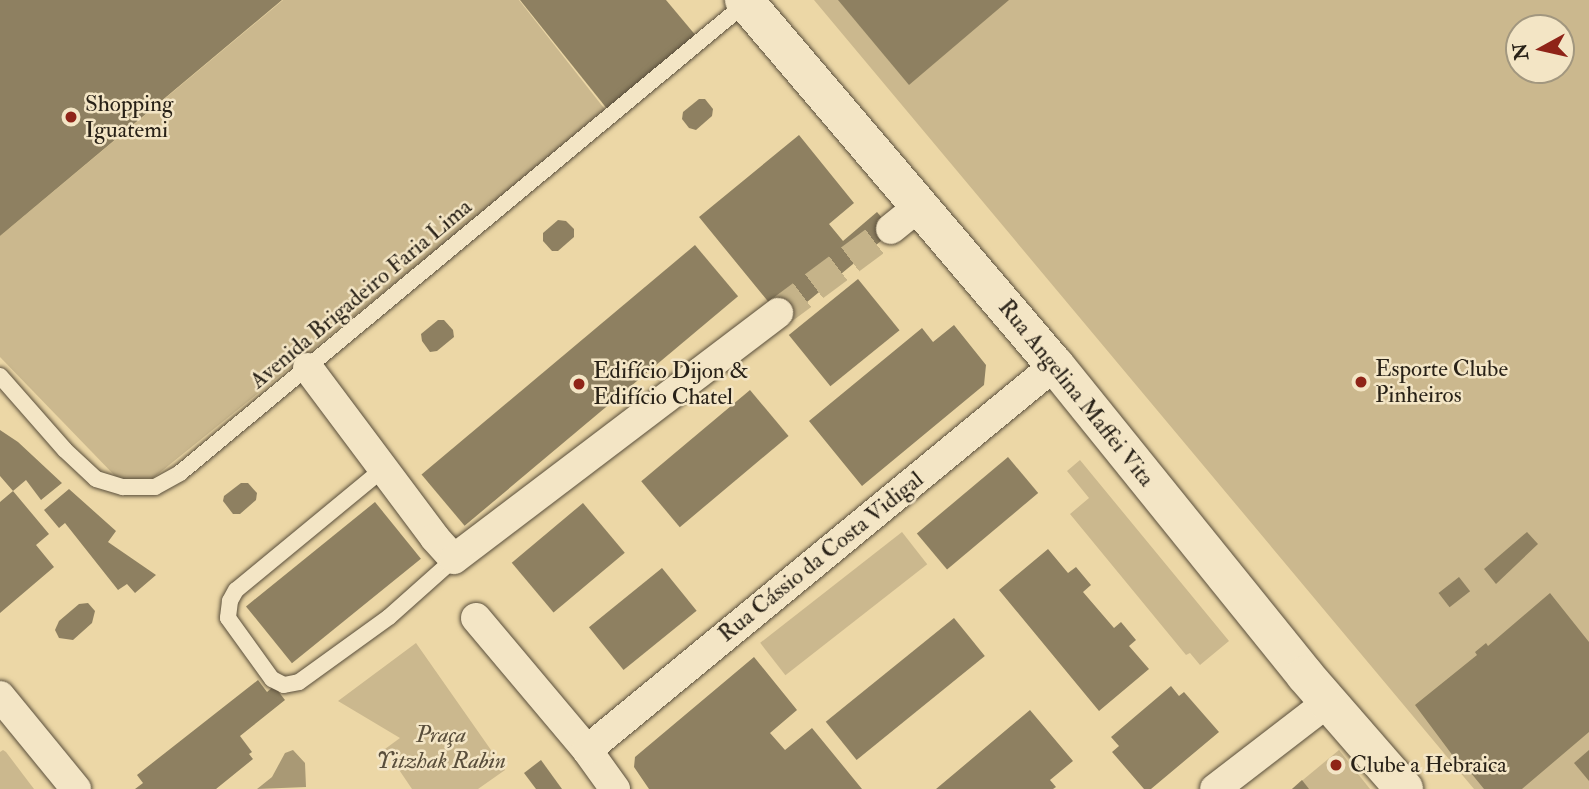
<!DOCTYPE html>
<html>
<head>
<meta charset="utf-8">
<style>
	body { margin:0 }
	#map { position:relative; width:1589px; height:789px; overflow:hidden; background:#ecd7a6; font-family:"IM FELL Double Pica",serif }
	div>[style] { position:absolute }
	[style*='--x'] { left:calc(var(--x)*1px); top:calc(var(--y)*1px); width:calc(var(--w)*1px); rotate:calc(var(--a)*1deg) }
	.green>* { inset:0; background:#cbb88e; transform-origin:0 0 }
	.water>* { inset:0; background:#a99975 }
	.building>* { inset:0; background:#8e8061; transform-origin:0 0 }
	.street-tunnel>* { height:30px; margin-top:-15px; transform-origin:0; background:repeating-linear-gradient(90deg,#c5b389 0 30px,transparent 0 45px) }
	.roads { filter:drop-shadow(0 0 2px #594e3b) drop-shadow(0 0 2px #594e3b) }
	.lane>* { height:16px; margin:-8px; padding:0 8px; transform-origin:8px; border-radius:8px; background:#f3e5c5 }
	.street>* { height:30px; margin:-15px; padding:0 15px; transform-origin:15px; border-radius:15px; background:#f3e5c5 }
	.secondary>* { height:38px; margin:-19px; padding:0 19px; transform-origin:19px; border-radius:19px; background:#f3e5c5 }
	.dots>* { width:19px; height:19px; translate:-50% -50%; box-sizing:border-box; border:4px solid #f3e5c5; border-radius:50% }
	span { translate:-50% -50%; white-space:nowrap; text-align:center; line-height:1.15; -webkit-text-stroke:5px #f3e5c5; paint-order:stroke }
	.poi-label { font-size:23px; color:#282117 }
	.left { translate:0 -50%; text-align:left }
	.street-label { font-size:23px; color:#282117 }
	.park-label { font-size:23px; color:#594e3b; font-style:italic }
	.north { position:absolute; left:1505px; top:14px; width:70px; height:70px; box-sizing:border-box; background:#f3e5c5; border:2px solid #a2977f; border-radius:50%; rotate:262deg; font-size:19px; font-weight:700; line-height:28px; text-align:center; color:#282117 }
	.north::after { content:''; display:block; margin:auto; width:24px; height:32px; background:#8f2418; clip-path:polygon(50% 0,100% 100%,50% 72%,0 100%) }
</style>
</head>
<body>
<div id="map">
	<div class="green">
		<div style="clip-path:polygon(283px 0,519px 0,607px 112px,153px 478px,119px 480px,0 357px,0 236px)"></div>
		<div style="clip-path:polygon(evenodd,814px 0,1589px 0,1589px 789px,1474px 789px,814px 0,1519px 28px,1561px 28px,1561px 70px,1519px 70px,1519px 28px)"></div>
		<div style="clip-path:polygon(1080px 460px,1229px 641px,1200px 665px,1190px 653px,1186px 655px,1070px 514px,1089px 498px,1067px 471px)"></div>
		<div style="left:902px;top:532px;width:41px;height:180px;rotate:52deg"></div>
		<div style="clip-path:polygon(416px 643px,505px 770px,478px 789px,412px 789px,385px 749px,400px 738px,338px 701px)"></div>
		<div style="clip-path:polygon(3px 750px,6px 752px,34px 789px,0 789px,0 752px)"></div>
		<div style="clip-path:polygon(1339px 750px,1370px 789px,1292px 789px)"></div>
	</div>
	<div class="water">
		<div style="clip-path:polygon(293px 750px,305px 763px,306px 787px,257px 789px,272px 777px,285px 753px)"></div>
	</div>
	<div class="building">
		<div style="clip-path:polygon(0 0,282px 0,0 236px)"></div>
		<div style="clip-path:polygon(520px 0,666px 0,697px 37px,608px 110px)"></div>
		<div style="clip-path:polygon(838px 0,1009px 0,909px 85px)"></div>
		<div style="clip-path:polygon(699px 99px,705px 99px,713px 109px,712px 116px,696px 130px,689px 128px,682px 119px,683px 112px)"></div>
		<div style="clip-path:polygon(799px 135px,854px 203px,829px 224px,843px 241px,877px 212px,893px 231px,784px 321px,699px 217px)"></div>
		<div style="clip-path:polygon(558px 220px,566px 221px,574px 229px,574px 237px,558px 251px,552px 251px,543px 241px,543px 233px)"></div>
		<div style="left:695px;top:245px;width:67px;height:357px;rotate:50deg"></div>
		<div style="left:858px;top:279px;width:66px;height:89px;rotate:51deg"></div>
		<div style="clip-path:polygon(438px 320px,444px 320px,453px 330px,454px 337px,437px 351px,430px 352px,422px 341px,421px 334px)"></div>
		<div style="clip-path:polygon(954px 325px,986px 365px,984px 385px,862px 486px,809px 421px,922px 328px,933px 342px)"></div>
		<div style="left:750px;top:390px;width:60px;height:142px;rotate:50deg"></div>
		<div style="clip-path:polygon(0 430px,18px 442px,62px 483px,41px 500px,26px 480px,13px 491px,0 476px)"></div>
		<div style="left:1008px;top:457px;width:47px;height:119px;rotate:50deg"></div>
		<div style="clip-path:polygon(241px 483px,248px 483px,257px 493px,256px 500px,240px 514px,233px 514px,223px 501px,224px 496px)"></div>
		<div style="clip-path:polygon(69px 489px,116px 531px,108px 542px,156px 575px,135px 593px,127px 584px,118px 590px,65px 523px,59px 528px,44px 510px)"></div>
		<div style="clip-path:polygon(13px 491px,49px 534px,36px 545px,54px 567px,0 613px,0 502px)"></div>
		<div style="left:375px;top:502px;width:73px;height:166px;rotate:51deg"></div>
		<div style="left:583px;top:503px;width:65px;height:93px;rotate:50deg"></div>
		<div style="clip-path:polygon(1527px 532px,1538px 544px,1496px 584px,1484px 569px)"></div>
		<div style="clip-path:polygon(1048px 549px,1068px 573px,1076px 567px,1091px 585px,1083px 592px,1114px 628px,1121px 622px,1136px 640px,1129px 646px,1149px 669px,1099px 711px,999px 590px)"></div>
		<div style="left:662px;top:568px;width:55px;height:94px;rotate:51deg"></div>
		<div style="left:1459px;top:577px;width:18px;height:26px;rotate:52deg"></div>
		<div style="clip-path:polygon(1550px 593px,1589px 642px,1589px 732px,1522px 789px,1484px 789px,1462px 762px,1459px 764px,1415px 705px,1477px 655px,1475px 652px,1486px 643px,1488px 646px)"></div>
		<div style="clip-path:polygon(88px 603px,95px 611px,92px 623px,73px 640px,59px 638px,55px 630px,59px 621px,79px 604px)"></div>
		<div style="left:954px;top:618px;width:49px;height:165px;rotate:51deg"></div>
		<div style="clip-path:polygon(754px 657px,797px 710px,770px 733px,785px 750px,812px 728px,862px 789px,649px 789px,634px 767px,635px 757px)"></div>
		<div style="clip-path:polygon(258px 680px,267px 692px,274px 686px,285px 700px,240px 736px,252px 752px,249px 754px,253px 759px,216px 789px,135px 789px,143px 783px,137px 775px)"></div>
		<div style="clip-path:polygon(1171px 686px,1179px 696px,1184px 692px,1219px 732px,1151px 789px,1144px 789px,1112px 752px,1119px 746px,1111px 737px)"></div>
		<div style="clip-path:polygon(1030px 710px,1073px 761px,1050px 780px,1056px 787px,1053px 789px,936px 789px)"></div>
		<div style="clip-path:polygon(1589px 750px,1589px 781px,1574px 763px)"></div>
		<div style="clip-path:polygon(541px 760px,562px 789px,536px 789px,524px 773px)"></div>
		<div style="clip-path:polygon(1302px 780px,1309px 789px,1292px 789px)"></div>
	</div>
	<div class="street-tunnel">
		<div style="--x:778;--y:313;--w:141;--a:-36.6"></div>
	</div>
	<div class="roads">
		<div class="lane">
			<div style="--x:0;--y:376;--w:98;--a:48.7"></div>
			<div style="--x:65;--y:450;--w:42;--a:43.1"></div>
			<div style="--x:96;--y:479;--w:28;--a:17"></div>
			<div style="--x:123;--y:487;--w:32;--a:0"></div>
			<div style="--x:155;--y:487;--w:29;--a:-29"></div>
			<div style="--x:180;--y:473;--w:736;--a:-39.71"></div>
			<div style="--x:383;--y:469;--w:190;--a:140.5"></div>
			<div style="--x:236;--y:590;--w:13;--a:119"></div>
			<div style="--x:230;--y:601;--w:17;--a:97"></div>
			<div style="--x:228;--y:618;--w:75;--a:54.2"></div>
			<div style="--x:272;--y:679;--w:13;--a:27"></div>
			<div style="--x:284;--y:685;--w:15;--a:-11"></div>
			<div style="--x:299;--y:682;--w:111;--a:-35.8"></div>
			<div style="--x:389;--y:617;--w:87;--a:-41.7"></div>
		</div>
		<div class="street">
			<div style="--x:891;--y:229;--w:36;--a:-39"></div>
			<div style="--x:308;--y:368;--w:212;--a:53.2"></div>
			<div style="--x:435;--y:538;--w:28;--a:48"></div>
			<div style="--x:454;--y:559;--w:407;--a:-37.2"></div>
			<div style="--x:476;--y:618;--w:172;--a:49.9"></div>
			<div style="--x:587;--y:750;--w:48;--a:54.3"></div>
			<div style="--x:0;--y:696;--w:120;--a:50.7"></div>
			<div style="--x:587;--y:750;--w:606;--a:-39.44"></div>
			<div style="--x:1215;--y:789;--w:143;--a:-37.6"></div>
		</div>
		<div class="secondary">
			<div style="--x:744;--y:0;--w:480;--a:49.6"></div>
			<div style="--x:1055;--y:365;--w:398;--a:51.1"></div>
			<div style="--x:1305;--y:675;--w:151;--a:49"></div>
		</div>
	</div>
	<div class="dots">
		<div style="left:71px;top:117px;background:#8f2418"></div>
		<div style="left:1361px;top:382px;background:#8f2418"></div>
		<div style="left:579px;top:384px;background:#8f2418"></div>
		<div style="left:1336px;top:765px;background:#8f2418"></div>
	</div>
	<div class="poi-label">
		<span class="left" style="left:85px;top:117px">Shopping<br>Iguatemi</span>
		<span class="left" style="left:1375px;top:382px">Esporte Clube<br>Pinheiros</span>
		<span class="left" style="left:593px;top:384px">Edifício Dijon &amp;<br>Edifício Chatel</span>
		<span class="left" style="left:1350px;top:765px">Clube a Hebraica</span>
	</div>
	<div class="street-label">
		<span style="left:361px;top:294px;rotate:-40deg">Avenida Brigadeiro Faria Lima</span>
		<span style="left:1076px;top:393px;rotate:51deg">Rua Angelina Maffei Vita</span>
		<span style="left:821px;top:557px;rotate:-39deg">Rua Cássio da Costa Vidigal</span>
	</div>
	<div class="park-label">
		<span style="left:441px;top:748px">Praça<br>Yitzhak Rabin</span>
	</div>
	<div class="north">N</div>
</div>
</body>
</html>
